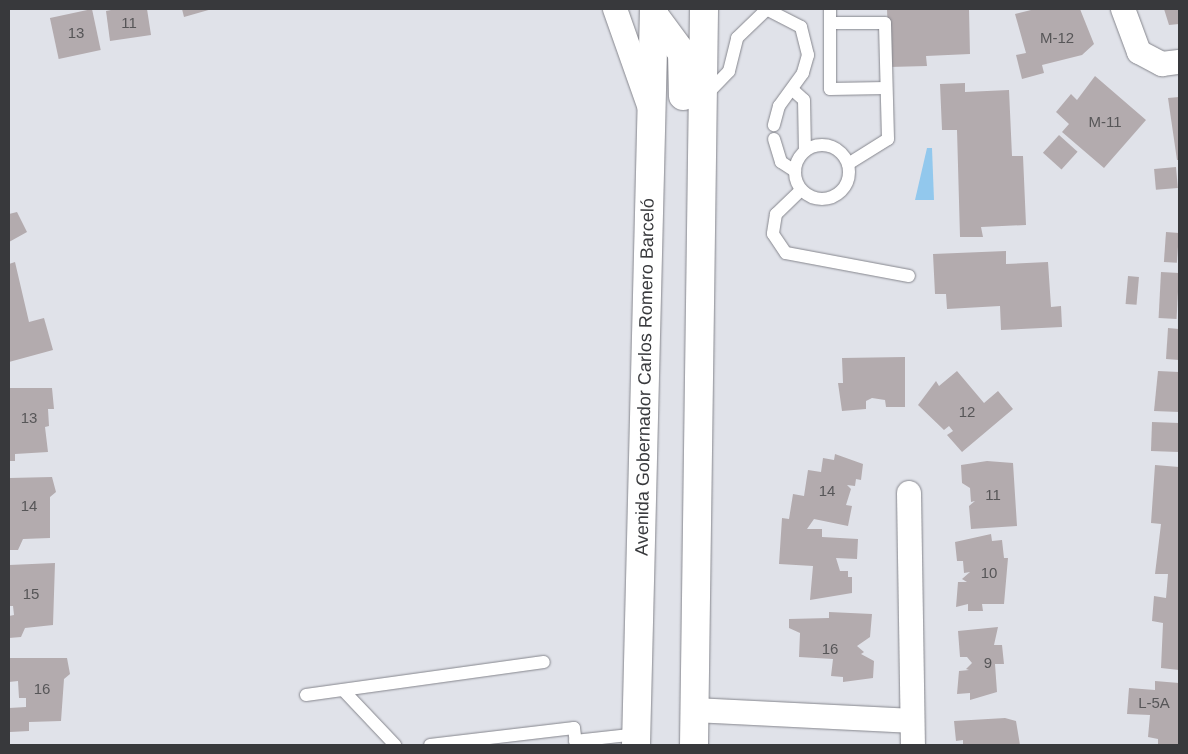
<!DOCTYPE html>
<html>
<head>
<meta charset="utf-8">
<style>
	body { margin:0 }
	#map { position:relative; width:1188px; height:754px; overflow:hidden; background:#e0e2e9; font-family:Arial,sans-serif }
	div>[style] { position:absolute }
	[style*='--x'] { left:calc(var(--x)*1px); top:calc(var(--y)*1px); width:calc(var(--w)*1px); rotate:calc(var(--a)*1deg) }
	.water>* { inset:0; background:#92c8ed }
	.building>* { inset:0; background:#b3abae; transform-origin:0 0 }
	.roads { filter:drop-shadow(0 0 1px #85868d) drop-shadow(0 0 1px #85868d) }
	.lane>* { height:12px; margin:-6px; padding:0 6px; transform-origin:6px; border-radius:6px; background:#fff }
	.lane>.ring { margin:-6px; padding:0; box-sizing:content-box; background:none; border:12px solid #fff; border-radius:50% }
	.street>* { height:24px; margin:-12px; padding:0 12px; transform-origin:12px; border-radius:12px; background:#fff }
	.primary>* { height:28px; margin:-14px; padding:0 14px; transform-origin:14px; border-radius:14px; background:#fff }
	span { translate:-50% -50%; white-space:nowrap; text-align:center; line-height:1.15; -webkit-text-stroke:4.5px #fff; paint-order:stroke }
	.number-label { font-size:15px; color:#575658 }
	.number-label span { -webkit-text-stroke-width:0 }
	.street-label { font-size:18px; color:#38393c }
	.frame { position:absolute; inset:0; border:10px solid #38393c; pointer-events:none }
</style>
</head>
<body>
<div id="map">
	<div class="water">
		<div style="clip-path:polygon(927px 148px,932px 148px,934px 200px,915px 200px)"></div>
	</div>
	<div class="building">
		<div style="left:92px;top:9px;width:42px;height:43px;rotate:78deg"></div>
		<div style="clip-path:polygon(116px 9px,147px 9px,151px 35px,110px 41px,106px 11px)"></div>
		<div style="clip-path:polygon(182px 9px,212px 9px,184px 17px)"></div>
		<div style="clip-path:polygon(887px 9px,969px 9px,970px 54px,926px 56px,927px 66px,889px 67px)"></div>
		<div style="clip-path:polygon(1035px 9px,1080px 9px,1094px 44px,1082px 55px,1042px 65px,1044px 73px,1022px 79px,1016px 55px,1026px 53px,1015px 14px)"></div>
		<div style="clip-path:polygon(1164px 9px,1179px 9px,1179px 24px,1169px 25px)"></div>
		<div style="clip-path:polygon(1095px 76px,1146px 120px,1104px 168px,1062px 132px,1069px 124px,1056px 112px,1071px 94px,1077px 100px)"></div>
		<div style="clip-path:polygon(965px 83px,965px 92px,1009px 90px,1012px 156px,1023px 156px,1026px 225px,981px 227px,983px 237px,960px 237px,957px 130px,942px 130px,940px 84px)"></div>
		<div style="clip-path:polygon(1179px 97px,1179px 160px,1177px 160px,1168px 98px)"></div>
		<div style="left:1059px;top:135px;width:25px;height:24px;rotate:42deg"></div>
		<div style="left:1176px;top:167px;width:21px;height:22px;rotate:85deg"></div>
		<div style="clip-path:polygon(17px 212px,27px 232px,9px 242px,9px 214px)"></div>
		<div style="left:1166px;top:232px;width:13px;height:30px;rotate:4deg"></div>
		<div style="clip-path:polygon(1006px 251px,1006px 264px,1048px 262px,1051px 307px,1061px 306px,1062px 327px,1001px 330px,1000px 306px,947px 309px,946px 294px,935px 294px,933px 254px)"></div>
		<div style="clip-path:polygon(15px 262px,29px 322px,44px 318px,53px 350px,9px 362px,9px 264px)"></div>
		<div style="left:1161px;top:272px;width:18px;height:46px;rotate:3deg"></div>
		<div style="left:1128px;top:276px;width:11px;height:28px;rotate:5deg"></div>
		<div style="clip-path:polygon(1168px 328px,1179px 329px,1179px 360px,1166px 359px)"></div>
		<div style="clip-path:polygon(905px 357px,905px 407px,886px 407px,885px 400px,872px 398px,866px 401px,866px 409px,842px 411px,838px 383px,843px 383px,842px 358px)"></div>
		<div style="clip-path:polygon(957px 371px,984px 403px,998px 391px,1013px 409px,962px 452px,947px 435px,953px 431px,949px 426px,944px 430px,918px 405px,936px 381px,939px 386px)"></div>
		<div style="clip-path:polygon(1158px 371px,1179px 372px,1179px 412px,1154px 411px)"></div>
		<div style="clip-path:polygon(9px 388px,52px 388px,54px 409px,48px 409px,49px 426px,45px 427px,48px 452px,15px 454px,15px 461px,9px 461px)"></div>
		<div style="left:1152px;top:422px;width:27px;height:29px;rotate:2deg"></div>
		<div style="clip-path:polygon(835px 454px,863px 464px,861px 480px,856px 479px,855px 486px,847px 485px,851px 489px,846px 505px,852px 506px,848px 526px,814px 519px,807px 529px,822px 529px,822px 537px,858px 539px,857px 559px,836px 558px,840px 571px,848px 571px,848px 577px,852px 577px,852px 593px,810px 600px,813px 566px,779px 564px,782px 518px,789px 519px,793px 494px,804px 496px,808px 470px,821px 472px,823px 458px,834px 460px)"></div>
		<div style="clip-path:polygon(987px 461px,1013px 463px,1017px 526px,971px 529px,969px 506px,975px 501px,971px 502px,970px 488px,962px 483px,961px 465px)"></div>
		<div style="clip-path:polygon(1155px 465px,1179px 467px,1179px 670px,1161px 668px,1163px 623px,1152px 621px,1154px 596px,1166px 598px,1168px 574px,1155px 574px,1161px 524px,1151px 523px)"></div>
		<div style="clip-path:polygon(52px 477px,56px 492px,50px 497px,50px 538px,23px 539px,18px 550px,9px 550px,9px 478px)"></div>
		<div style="clip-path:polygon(991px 534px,992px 541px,1002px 540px,1004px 558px,1008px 558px,1004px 604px,982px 604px,983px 611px,968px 611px,968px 604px,956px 607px,958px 582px,967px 582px,962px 579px,970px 572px,964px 573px,963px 561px,957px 561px,955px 542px)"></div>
		<div style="clip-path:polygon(55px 563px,53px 625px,25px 628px,21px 637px,9px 638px,9px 616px,14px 615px,13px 606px,9px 606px,9px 565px)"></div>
		<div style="clip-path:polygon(829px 612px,872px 614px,870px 637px,857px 646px,864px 652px,861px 654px,874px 661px,873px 678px,843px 682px,843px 677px,831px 676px,833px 659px,799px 657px,800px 633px,789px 628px,789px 619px,829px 618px)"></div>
		<div style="clip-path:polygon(998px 627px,994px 645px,1002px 645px,1004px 664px,995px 664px,997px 692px,970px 700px,970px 693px,957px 694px,959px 671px,969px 670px,966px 669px,972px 663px,967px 657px,960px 657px,958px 631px)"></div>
		<div style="clip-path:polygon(9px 658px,67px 658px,70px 674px,64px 679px,61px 721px,29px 722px,29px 731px,10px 732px,9px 708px,26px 707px,26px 698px,19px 698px,18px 681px,9px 682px)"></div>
		<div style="clip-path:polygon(1155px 681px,1179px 683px,1179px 745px,1158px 745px,1158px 739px,1148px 737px,1150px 715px,1127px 714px,1129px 688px,1155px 690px)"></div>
		<div style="clip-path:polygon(1005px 718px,1016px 721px,1020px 745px,963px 745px,963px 740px,956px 741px,954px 721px)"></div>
	</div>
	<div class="roads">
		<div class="lane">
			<div style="--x:830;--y:9;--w:14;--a:90"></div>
			<div style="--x:768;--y:10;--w:37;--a:27"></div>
			<div style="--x:801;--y:27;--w:29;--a:76"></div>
			<div style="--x:808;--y:55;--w:19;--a:106"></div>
			<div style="--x:803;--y:73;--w:41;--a:126"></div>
			<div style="--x:779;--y:106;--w:20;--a:105"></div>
			<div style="--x:794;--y:91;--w:13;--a:42"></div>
			<div style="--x:804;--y:100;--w:50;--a:88.9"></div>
			<div style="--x:706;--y:95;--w:33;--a:-46"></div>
			<div style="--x:729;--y:71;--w:34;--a:-76"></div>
			<div style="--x:737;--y:38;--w:42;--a:-44"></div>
			<div style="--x:774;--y:139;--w:24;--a:73"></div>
			<div style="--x:781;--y:162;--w:17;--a:33"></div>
			<div class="ring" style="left:795px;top:145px;width:42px;height:42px"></div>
			<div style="--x:848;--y:164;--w:47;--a:-32"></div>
			<div style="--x:888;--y:139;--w:116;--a:-91.5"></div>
			<div style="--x:885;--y:23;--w:55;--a:180"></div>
			<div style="--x:830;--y:23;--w:66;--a:90"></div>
			<div style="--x:830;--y:89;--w:56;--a:-1"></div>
			<div style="--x:801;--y:190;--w:35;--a:136"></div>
			<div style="--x:776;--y:214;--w:20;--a:99"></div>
			<div style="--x:773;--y:234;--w:23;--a:56"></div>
			<div style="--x:786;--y:253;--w:125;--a:10.6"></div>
			<div style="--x:343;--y:690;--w:76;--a:46.6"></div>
			<div style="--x:306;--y:695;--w:240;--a:-7.9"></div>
			<div style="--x:575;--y:741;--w:62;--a:-6.4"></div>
			<div style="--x:430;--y:745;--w:145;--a:-6.7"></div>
			<div style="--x:574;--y:728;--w:17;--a:83"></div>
		</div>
		<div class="street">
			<div style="--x:615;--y:9;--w:108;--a:70.6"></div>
			<div style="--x:1123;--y:9;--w:46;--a:69.6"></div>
			<div style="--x:1139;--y:52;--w:26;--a:28"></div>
			<div style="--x:1162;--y:64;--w:17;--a:-7"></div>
			<div style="--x:909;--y:493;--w:252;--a:89.1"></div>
			<div style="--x:696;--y:710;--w:216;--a:2.9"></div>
		</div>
		<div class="primary">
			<div style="--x:654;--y:15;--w:47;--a:53.6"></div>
			<div style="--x:682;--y:53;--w:43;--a:88.7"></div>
			<div style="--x:636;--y:745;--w:736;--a:-88.6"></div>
			<div style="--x:694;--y:745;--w:736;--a:-89.22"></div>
		</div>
	</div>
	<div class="number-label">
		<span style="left:129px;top:23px">11</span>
		<span style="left:76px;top:33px">13</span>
		<span style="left:1057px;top:38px">M-12</span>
		<span style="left:1105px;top:122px">M-11</span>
		<span style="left:967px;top:412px">12</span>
		<span style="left:29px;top:418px">13</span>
		<span style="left:827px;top:491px">14</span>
		<span style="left:993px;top:495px">11</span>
		<span style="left:29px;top:506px">14</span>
		<span style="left:989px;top:573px">10</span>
		<span style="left:31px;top:594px">15</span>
		<span style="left:830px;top:649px">16</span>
		<span style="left:988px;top:663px">9</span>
		<span style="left:42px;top:689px">16</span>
		<span style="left:1154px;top:703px">L-5A</span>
	</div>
	<div class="street-label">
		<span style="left:645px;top:377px;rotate:-89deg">Avenida Gobernador Carlos Romero Barceló</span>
	</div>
	<div class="frame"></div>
</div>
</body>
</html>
